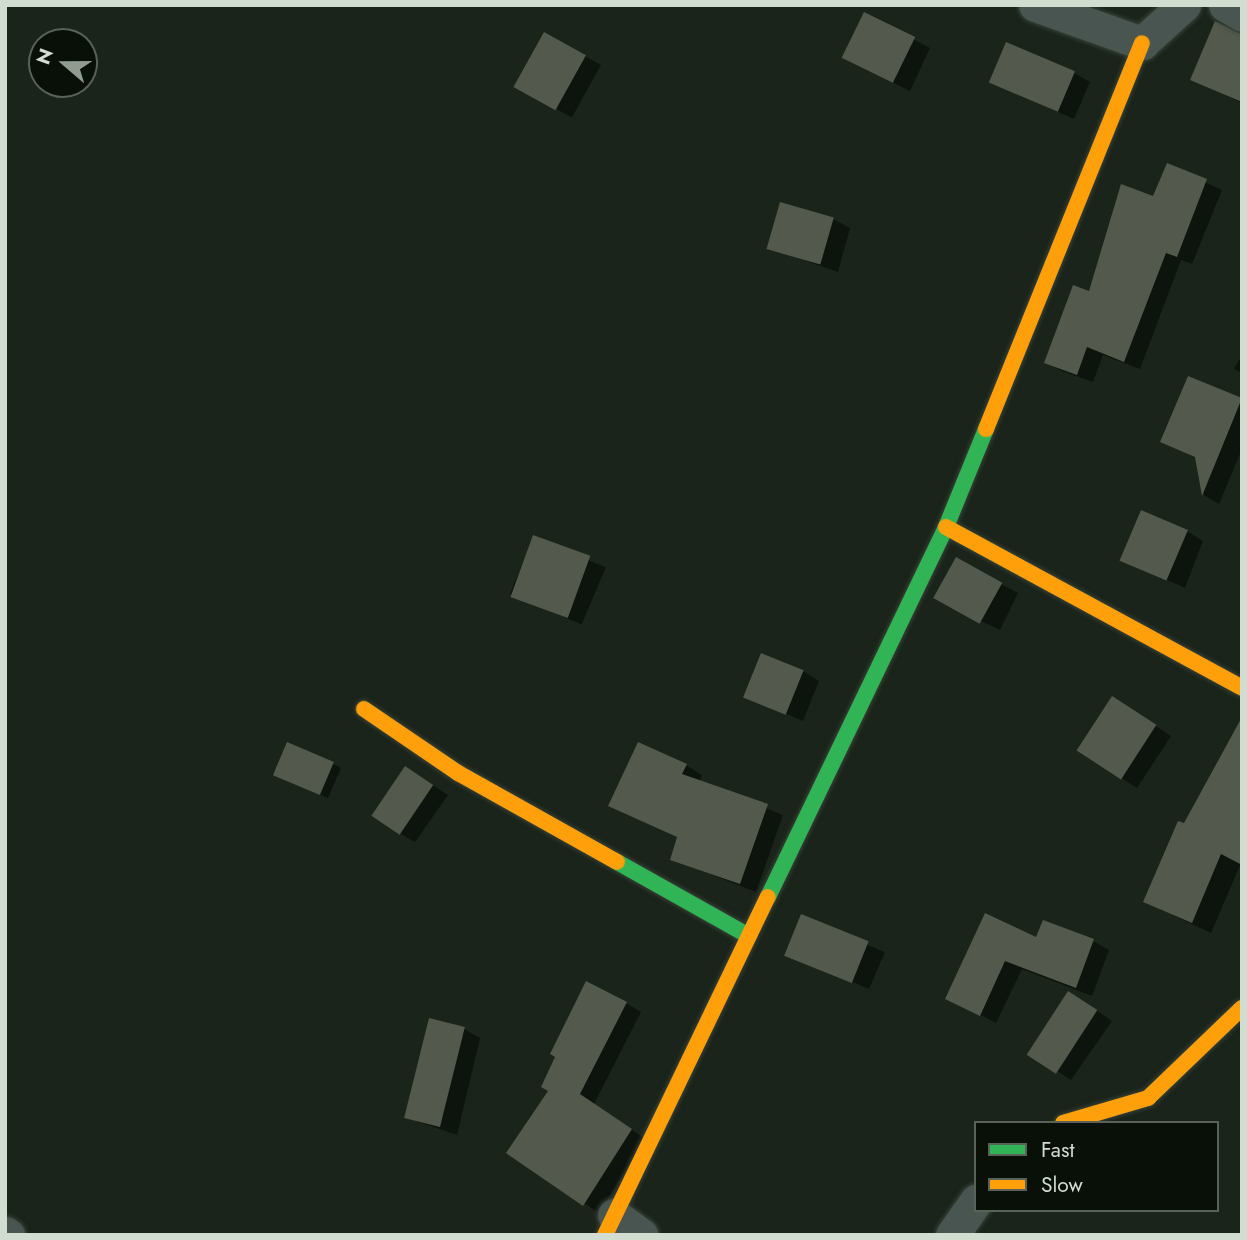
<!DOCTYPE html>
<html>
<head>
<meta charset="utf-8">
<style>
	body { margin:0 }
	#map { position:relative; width:1247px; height:1240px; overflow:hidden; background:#1a241a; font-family:Jost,sans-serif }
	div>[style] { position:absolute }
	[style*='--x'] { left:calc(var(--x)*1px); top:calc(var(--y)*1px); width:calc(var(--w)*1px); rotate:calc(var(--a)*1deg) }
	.shadow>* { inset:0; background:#0007; transform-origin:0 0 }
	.building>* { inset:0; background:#54594e; transform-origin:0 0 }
	.roads { filter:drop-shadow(0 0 2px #384138) drop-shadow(0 0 2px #384138) }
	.street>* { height:33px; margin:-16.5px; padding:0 16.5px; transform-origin:16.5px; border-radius:16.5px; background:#485550 }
	.fast>* { height:16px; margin:-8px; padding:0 8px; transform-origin:8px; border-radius:8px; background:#30b455 }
	.slow>* { height:16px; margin:-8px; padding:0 8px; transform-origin:8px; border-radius:8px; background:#ff9f0a }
	span { translate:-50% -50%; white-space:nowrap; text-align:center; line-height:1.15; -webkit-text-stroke:7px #081007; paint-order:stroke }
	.frame { position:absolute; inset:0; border:7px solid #d1ddd0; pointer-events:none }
	.legend { position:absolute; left:974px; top:1121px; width:245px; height:91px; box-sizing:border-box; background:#081007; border:2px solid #586257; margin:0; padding:9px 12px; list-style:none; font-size:21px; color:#d1ddd0 }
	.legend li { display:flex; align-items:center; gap:14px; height:35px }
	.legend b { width:35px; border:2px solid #586257 }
	.north { position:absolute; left:28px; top:28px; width:70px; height:70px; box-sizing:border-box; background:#081007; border:2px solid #586257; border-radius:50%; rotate:290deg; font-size:19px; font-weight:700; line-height:28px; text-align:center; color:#d1ddd0 }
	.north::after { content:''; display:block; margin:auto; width:24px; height:32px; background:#919c90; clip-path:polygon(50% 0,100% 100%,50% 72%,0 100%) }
</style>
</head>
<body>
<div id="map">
	<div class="shadow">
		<div style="clip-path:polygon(865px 14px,930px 48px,910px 91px,860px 66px)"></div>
		<div style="clip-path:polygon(1216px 23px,1242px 34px,1242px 103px,1192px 79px)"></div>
		<div style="left:545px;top:34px;width:64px;height:60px;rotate:29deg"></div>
		<div style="clip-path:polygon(1074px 73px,1090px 82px,1074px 119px,991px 82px)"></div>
		<div style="clip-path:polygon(1168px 165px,1222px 190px,1192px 264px,1181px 260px,1140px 369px,1103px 355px,1093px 382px,1062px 371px,1046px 362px,1154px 198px)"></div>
		<div style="clip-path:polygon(833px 219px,850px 228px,838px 272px,769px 248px)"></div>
		<div style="clip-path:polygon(1242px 355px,1242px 373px,1234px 369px)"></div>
		<div style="clip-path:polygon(1189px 378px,1242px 400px,1242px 449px,1219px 504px,1204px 495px,1197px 458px,1162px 441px)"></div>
		<div style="clip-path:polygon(1187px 531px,1203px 541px,1185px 588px,1123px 560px)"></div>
		<div style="left:534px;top:537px;width:78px;height:62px;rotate:23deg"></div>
		<div style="clip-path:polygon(957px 560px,1018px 593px,1000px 630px,954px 608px)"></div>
		<div style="clip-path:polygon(803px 671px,819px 681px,803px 721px,745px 696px)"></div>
		<div style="clip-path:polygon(1129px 708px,1171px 736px,1137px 788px,1079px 751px)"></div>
		<div style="clip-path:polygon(333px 764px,341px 768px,328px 798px,282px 778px)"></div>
		<div style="clip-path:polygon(686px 765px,702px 775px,699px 782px,783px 815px,756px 892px,672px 859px,679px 838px,611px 805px)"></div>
		<div style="clip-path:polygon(406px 768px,448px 795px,415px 842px,399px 833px)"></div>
		<div style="clip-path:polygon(1185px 825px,1241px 863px,1211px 933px,1145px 902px)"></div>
		<div style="left:802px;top:917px;width:90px;height:40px;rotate:23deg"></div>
		<div style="clip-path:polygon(1037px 939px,1093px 941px,1109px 950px,1092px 996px,1022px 969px,996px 1023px,947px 998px)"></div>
		<div style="clip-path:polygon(1085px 1002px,1112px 1021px,1071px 1080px,1029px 1053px)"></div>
		<div style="clip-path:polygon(626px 1003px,641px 1012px,594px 1104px,645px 1139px,599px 1213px,509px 1153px)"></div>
		<div style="clip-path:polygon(464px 1029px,480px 1038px,457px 1135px,407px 1118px)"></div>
	</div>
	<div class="building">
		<div style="left:864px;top:12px;width:57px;height:51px;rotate:26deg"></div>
		<div style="clip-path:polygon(1215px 21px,1242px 34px,1242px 102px,1190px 80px)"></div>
		<div style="left:544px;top:32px;width:48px;height:63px;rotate:29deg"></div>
		<div style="left:1006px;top:42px;width:75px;height:44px;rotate:23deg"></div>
		<div style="clip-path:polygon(1167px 163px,1207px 179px,1177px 257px,1166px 253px,1124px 362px,1087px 347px,1077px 375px,1044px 363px,1073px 285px,1089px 291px,1121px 184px,1153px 196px)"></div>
		<div style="left:780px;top:202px;width:56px;height:49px;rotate:16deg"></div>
		<div style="clip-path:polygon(1188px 376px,1242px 398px,1202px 496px,1195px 457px,1160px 442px)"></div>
		<div style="left:1141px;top:510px;width:51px;height:55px;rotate:23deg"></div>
		<div style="left:533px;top:535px;width:61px;height:66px;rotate:20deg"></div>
		<div style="left:956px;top:557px;width:53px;height:47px;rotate:29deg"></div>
		<div style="left:761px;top:653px;width:46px;height:48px;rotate:22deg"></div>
		<div style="left:1112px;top:696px;width:53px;height:65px;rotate:33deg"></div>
		<div style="clip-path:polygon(1242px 717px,1242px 865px,1221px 854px,1192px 923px,1143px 902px,1178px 821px,1184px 823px)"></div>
		<div style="left:287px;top:742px;width:51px;height:36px;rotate:23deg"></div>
		<div style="clip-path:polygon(638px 742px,687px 764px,682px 774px,768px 804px,740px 884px,670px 860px,677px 837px,608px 806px)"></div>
		<div style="left:405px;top:766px;width:34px;height:60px;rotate:34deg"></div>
		<div style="clip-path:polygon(985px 913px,1036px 937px,1043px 920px,1094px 939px,1076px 988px,1005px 961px,980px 1016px,945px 999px)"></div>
		<div style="left:801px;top:914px;width:73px;height:45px;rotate:22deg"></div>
		<div style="clip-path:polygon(586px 981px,627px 1002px,580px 1094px,632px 1129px,583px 1206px,506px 1153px,548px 1091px,541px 1087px,555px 1057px,550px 1054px)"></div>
		<div style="left:1068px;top:991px;width:35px;height:76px;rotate:33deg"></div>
		<div style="left:429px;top:1018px;width:37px;height:103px;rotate:14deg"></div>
	</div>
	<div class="roads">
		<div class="street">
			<div style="--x:1035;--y:5;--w:114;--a:19.6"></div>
			<div style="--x:1142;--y:43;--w:57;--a:-42.1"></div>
			<div style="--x:1225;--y:5;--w:20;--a:30"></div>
			<div style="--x:614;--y:1215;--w:34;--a:36"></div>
			<div style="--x:5;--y:1233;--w:4;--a:34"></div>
			<div style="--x:952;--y:1235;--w:42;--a:-54.8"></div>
		</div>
		<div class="fast">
			<div style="--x:617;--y:862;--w:151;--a:29.3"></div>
			<div style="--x:768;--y:897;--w:411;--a:-64.3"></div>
			<div style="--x:946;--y:527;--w:106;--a:-67.8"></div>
		</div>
		<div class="slow">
			<div style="--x:986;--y:429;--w:416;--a:-68"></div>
			<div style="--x:946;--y:527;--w:337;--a:28.5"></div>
			<div style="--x:364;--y:709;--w:114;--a:34.2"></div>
			<div style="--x:458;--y:773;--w:182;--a:29.2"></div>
			<div style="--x:1063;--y:1123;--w:89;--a:-16.4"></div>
			<div style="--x:1148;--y:1098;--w:130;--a:-43.8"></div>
			<div style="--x:605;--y:1235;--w:375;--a:-64.3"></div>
		</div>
	</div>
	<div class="frame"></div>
	<ul class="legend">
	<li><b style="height:9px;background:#30b455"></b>Fast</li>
	<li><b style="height:9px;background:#ff9f0a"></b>Slow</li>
	</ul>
	<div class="north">N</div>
</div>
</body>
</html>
